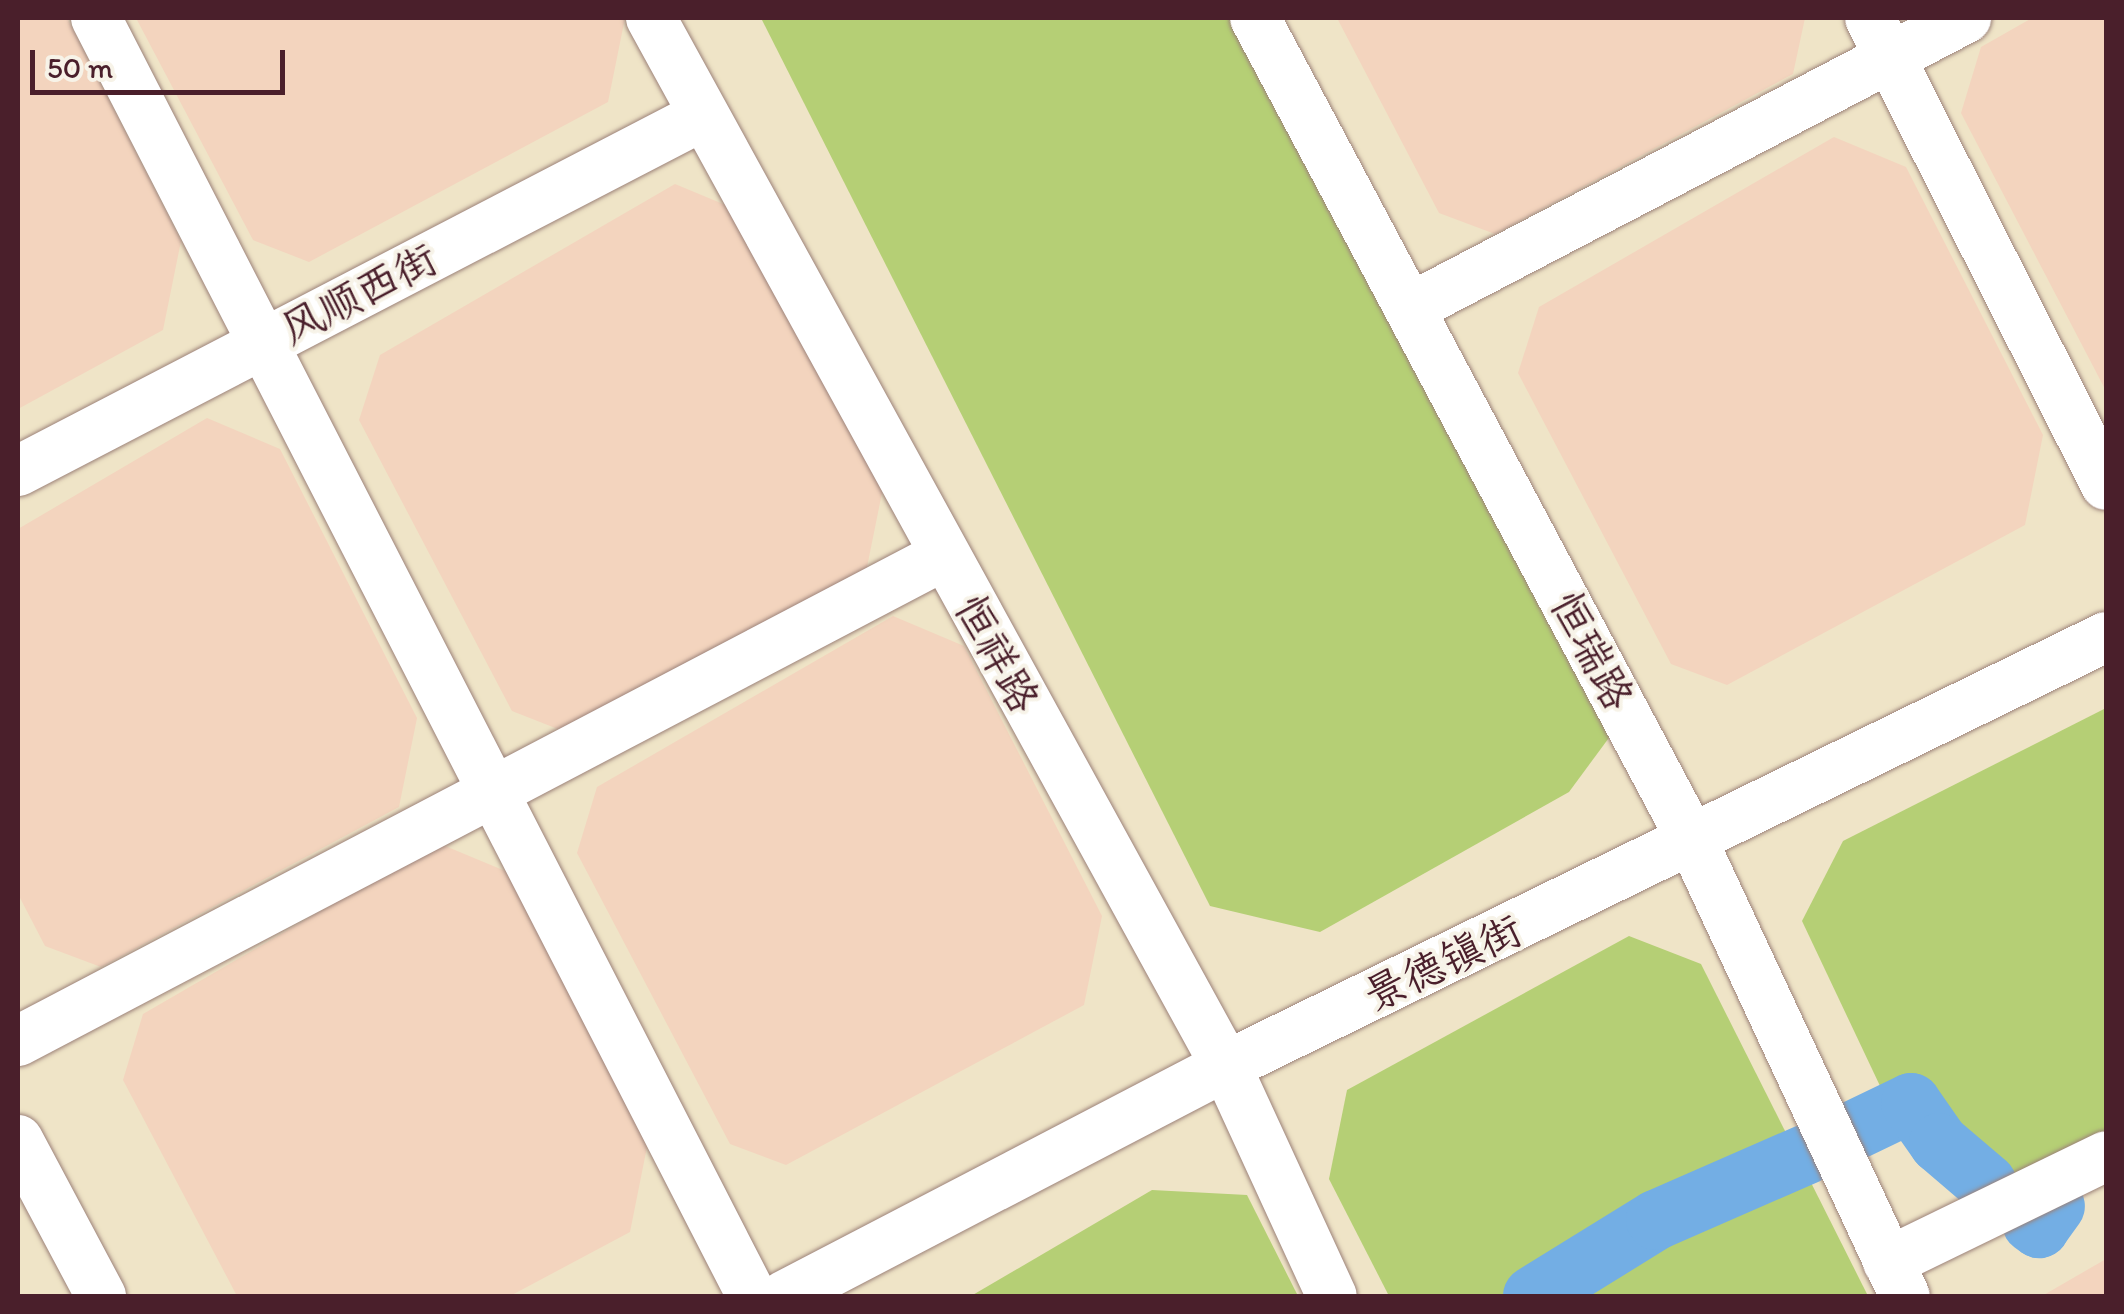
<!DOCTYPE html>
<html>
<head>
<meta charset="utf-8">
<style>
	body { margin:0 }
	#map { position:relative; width:2124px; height:1314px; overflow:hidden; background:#efe4c7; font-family:Itim,"LXGW WenKai TC",sans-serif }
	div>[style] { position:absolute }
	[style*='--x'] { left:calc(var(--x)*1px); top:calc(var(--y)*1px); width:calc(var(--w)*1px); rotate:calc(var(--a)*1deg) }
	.built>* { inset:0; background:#f3d4be }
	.green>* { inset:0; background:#b5cf75 }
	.river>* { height:60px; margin:-30px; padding:0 30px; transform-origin:30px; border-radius:30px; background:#73aee4 }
	.roads { filter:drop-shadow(0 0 2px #9c8279) drop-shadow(0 0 2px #9c8279) }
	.minor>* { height:50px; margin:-25px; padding:0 25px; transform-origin:25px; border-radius:25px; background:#fff }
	span { translate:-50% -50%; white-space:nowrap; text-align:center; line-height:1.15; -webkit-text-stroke:8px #f7f3e8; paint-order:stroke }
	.street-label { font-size:42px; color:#4a1f2b }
	.frame { position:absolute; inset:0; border:20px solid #4a1f2b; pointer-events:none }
	.scale { position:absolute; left:30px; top:50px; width:255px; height:45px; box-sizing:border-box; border:5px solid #4a1f2b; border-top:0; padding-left:12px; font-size:30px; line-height:35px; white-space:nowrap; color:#4a1f2b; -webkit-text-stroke:8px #f7f3e8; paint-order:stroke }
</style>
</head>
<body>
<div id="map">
	<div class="built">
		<div style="clip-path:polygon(18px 18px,67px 18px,181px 241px,163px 330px,18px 409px)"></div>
		<div style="clip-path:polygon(136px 18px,625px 18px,608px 102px,309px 262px,253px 240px)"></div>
		<div style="clip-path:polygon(1337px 18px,1805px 18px,1793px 74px,1495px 234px,1439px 213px)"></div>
		<div style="clip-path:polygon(2032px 18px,2106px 18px,2106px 391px,1961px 113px,1981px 47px)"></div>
		<div style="clip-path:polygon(1834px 137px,1906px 167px,2043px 435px,2025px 525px,1727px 685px,1671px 664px,1518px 373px,1539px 307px)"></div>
		<div style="clip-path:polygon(675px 184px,747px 214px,884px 483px,866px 572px,568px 733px,512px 711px,359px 420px,380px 355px)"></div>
		<div style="clip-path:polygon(207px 418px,280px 449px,417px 718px,399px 807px,101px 967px,45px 946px,18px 894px,18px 529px)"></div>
		<div style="clip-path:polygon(893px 616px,964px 646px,1102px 916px,1084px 1005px,786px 1165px,730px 1144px,577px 853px,597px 787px)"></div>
		<div style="clip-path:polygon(438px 843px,510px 873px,648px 1142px,630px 1232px,510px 1296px,237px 1296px,123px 1080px,143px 1014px)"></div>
		<div style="clip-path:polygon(2106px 1259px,2106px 1296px,2042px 1296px)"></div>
	</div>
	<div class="green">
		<div style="clip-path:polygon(761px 18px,1236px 18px,1614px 731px,1569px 792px,1320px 932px,1210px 906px)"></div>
		<div style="clip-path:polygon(2106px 708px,2106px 1131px,1975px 1198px,1916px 1162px,1802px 921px,1843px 841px)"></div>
		<div style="clip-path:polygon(1629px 936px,1701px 964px,1868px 1296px,1389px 1296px,1329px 1179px,1347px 1090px)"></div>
		<div style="clip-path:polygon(1152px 1190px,1247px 1195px,1298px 1296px,971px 1296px)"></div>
	</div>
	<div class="river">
		<div style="--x:1857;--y:1129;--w:60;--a:-25.7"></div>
		<div style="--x:1911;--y:1103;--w:49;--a:55"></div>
		<div style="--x:1939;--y:1143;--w:63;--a:40.5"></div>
		<div style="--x:2032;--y:1223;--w:9;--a:36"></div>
		<div style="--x:2039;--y:1228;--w:27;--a:-54"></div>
		<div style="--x:1533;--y:1296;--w:145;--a:-31.7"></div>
		<div style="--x:1656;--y:1220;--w:165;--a:-23.6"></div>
	</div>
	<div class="roads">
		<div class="minor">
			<div style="--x:96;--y:18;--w:1437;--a:62.83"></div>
			<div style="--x:651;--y:18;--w:1195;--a:61.25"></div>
			<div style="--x:1226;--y:1066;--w:253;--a:65.3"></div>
			<div style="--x:1255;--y:18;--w:935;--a:62.01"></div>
			<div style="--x:1694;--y:844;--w:499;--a:65"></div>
			<div style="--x:1870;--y:18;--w:523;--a:63.19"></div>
			<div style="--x:1412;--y:307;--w:625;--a:-27.55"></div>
			<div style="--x:18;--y:471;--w:768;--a:-27.43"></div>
			<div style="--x:18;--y:1041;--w:1044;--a:-27.67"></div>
			<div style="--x:18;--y:1140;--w:177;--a:62"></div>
			<div style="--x:1888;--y:1262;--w:242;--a:-25.9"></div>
			<div style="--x:784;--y:1296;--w:498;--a:-27.5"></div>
			<div style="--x:1226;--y:1066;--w:979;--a:-25.99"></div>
		</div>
	</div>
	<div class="street-label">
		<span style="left:359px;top:294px;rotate:-27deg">风顺西街</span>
		<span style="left:1592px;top:651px;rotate:62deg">恒瑞路</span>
		<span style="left:997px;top:654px;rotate:61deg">恒祥路</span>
		<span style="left:1443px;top:963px;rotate:-25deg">景德镇街</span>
	</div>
	<div class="frame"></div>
	<div class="scale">50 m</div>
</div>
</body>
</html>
